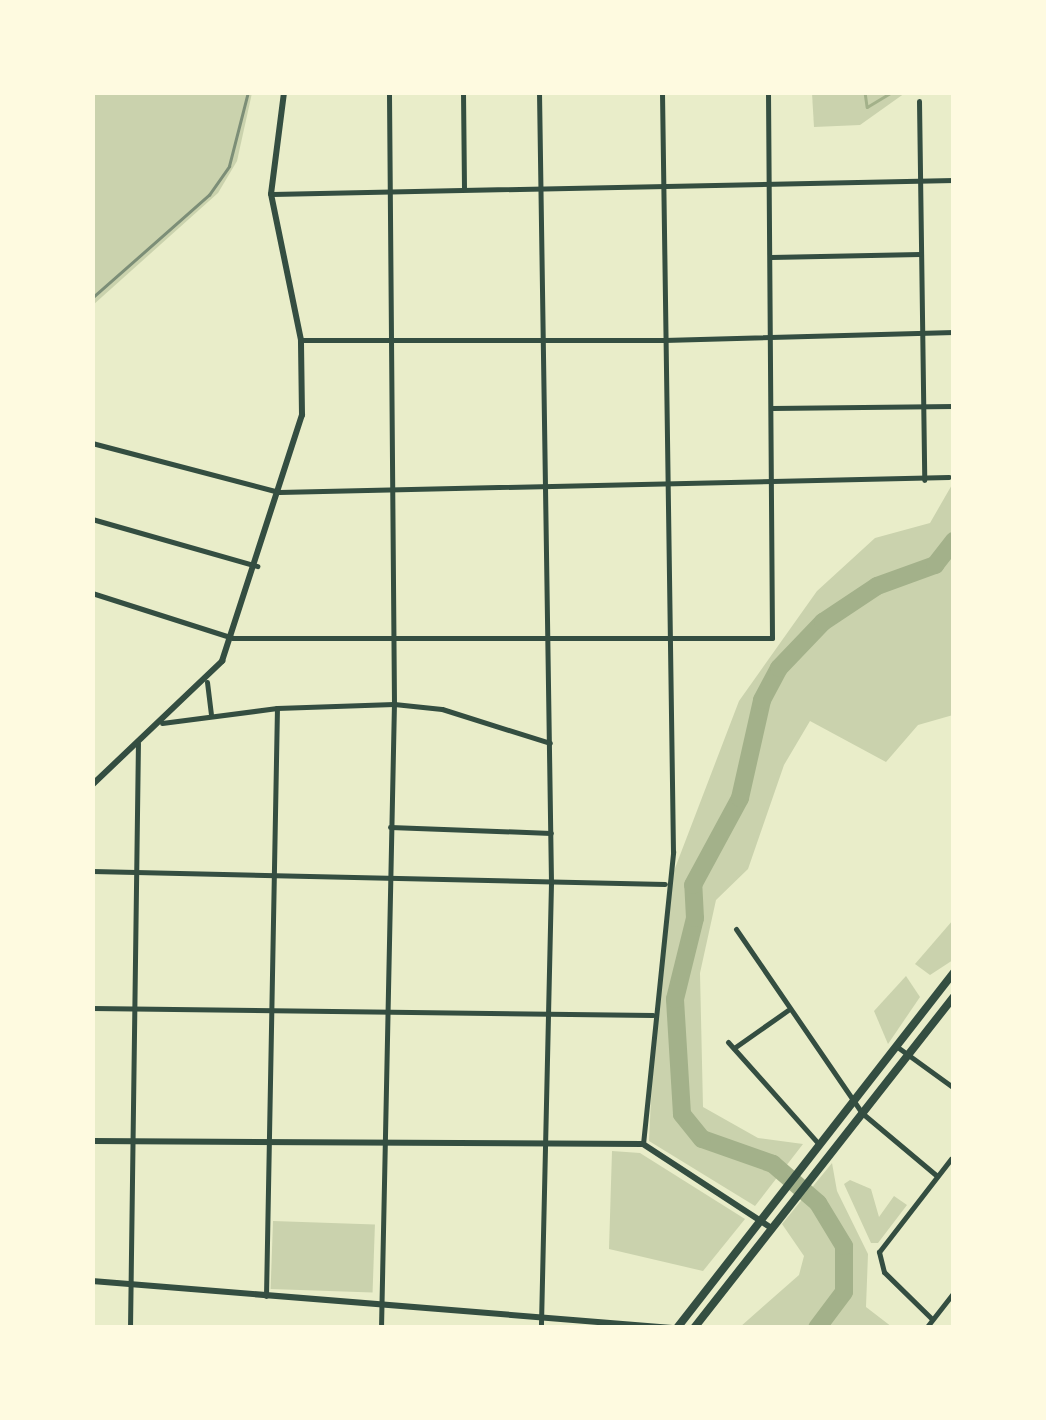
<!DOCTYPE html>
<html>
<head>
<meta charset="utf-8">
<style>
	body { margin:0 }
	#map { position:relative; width:1046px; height:1420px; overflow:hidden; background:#e9edc9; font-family:"Source Sans 3",sans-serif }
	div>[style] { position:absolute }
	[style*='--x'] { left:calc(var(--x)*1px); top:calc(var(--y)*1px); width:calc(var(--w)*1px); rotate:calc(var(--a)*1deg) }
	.green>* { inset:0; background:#cad2ad; transform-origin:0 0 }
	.stream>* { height:2.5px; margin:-1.25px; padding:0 1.25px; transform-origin:1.25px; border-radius:1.25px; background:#a3b18a }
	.river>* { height:18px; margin:-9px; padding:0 9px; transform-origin:9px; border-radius:9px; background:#a3b18a }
	.minor>* { height:5px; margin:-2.5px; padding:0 2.5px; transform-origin:2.5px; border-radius:2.5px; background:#344e41 }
	.tertiary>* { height:6px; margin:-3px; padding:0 3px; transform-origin:3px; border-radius:3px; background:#344e41 }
	.secondary>* { height:6px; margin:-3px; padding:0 3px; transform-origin:3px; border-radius:3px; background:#344e41 }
	.primary>* { height:8px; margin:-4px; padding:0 4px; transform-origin:4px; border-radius:4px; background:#344e41 }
	.rail>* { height:2.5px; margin:-1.25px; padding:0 1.25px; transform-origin:1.25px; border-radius:1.25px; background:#7c8e77 }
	span { translate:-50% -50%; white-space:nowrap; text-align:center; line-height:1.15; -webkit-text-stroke:9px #fefae0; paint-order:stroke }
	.frame { position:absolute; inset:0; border:95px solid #fefae0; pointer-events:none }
</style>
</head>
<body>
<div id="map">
	<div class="green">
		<div style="clip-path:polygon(93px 92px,252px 93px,237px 161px,218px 193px,93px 305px)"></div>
		<div style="clip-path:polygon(812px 93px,812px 92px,905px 93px,860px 125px,814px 127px)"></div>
		<div style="clip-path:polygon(953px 483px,953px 715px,918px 725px,886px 762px,810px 721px,784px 765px,748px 869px,716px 900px,700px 973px,703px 1107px,758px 1138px,803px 1144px,755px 1206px,649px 1141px,655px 1016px,672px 876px,739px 701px,817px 591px,875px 538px,930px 523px)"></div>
		<div style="clip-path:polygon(953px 920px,953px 960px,930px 975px,915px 964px)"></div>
		<div style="clip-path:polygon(906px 976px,920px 997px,888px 1044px,874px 1011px)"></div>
		<div style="clip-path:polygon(612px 1151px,640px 1153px,745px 1219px,703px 1271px,609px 1249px)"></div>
		<div style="clip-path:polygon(832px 1163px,837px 1191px,868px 1254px,866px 1307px,892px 1327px,740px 1327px,799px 1275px,804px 1256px,782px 1224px)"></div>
		<div style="clip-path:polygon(850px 1180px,871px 1189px,879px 1217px,894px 1196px,907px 1205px,878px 1243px,871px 1243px,844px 1184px)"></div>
		<div style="left:273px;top:1221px;width:102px;height:68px;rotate:2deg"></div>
	</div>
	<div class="stream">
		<div style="--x:865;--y:92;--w:15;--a:82"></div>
		<div style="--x:867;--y:107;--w:29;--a:-31"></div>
	</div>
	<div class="river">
		<div style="--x:817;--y:1328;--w:45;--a:-53.1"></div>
		<div style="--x:844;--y:1292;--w:46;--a:-90"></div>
		<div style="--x:844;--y:1246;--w:50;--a:-121.2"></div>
		<div style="--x:818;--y:1203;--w:60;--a:-139.1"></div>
		<div style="--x:773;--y:1164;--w:75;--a:-160.6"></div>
		<div style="--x:702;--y:1139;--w:32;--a:-129"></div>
		<div style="--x:682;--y:1114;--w:115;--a:-93.5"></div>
		<div style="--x:675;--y:999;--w:83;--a:-76.1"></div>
		<div style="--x:695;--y:918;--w:33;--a:-93"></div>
		<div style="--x:693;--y:885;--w:99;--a:-61.6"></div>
		<div style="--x:740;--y:798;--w:100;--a:-77.3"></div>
		<div style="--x:762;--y:700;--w:36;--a:-62"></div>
		<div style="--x:779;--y:668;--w:64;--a:-46.3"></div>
		<div style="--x:823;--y:622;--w:65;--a:-33.7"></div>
		<div style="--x:877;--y:586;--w:62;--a:-19.9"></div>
		<div style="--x:935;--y:565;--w:31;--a:-52"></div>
	</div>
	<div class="minor">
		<div style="--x:463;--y:92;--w:96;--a:89.4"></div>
		<div style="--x:539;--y:92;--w:791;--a:89.13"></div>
		<div style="--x:551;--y:883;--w:445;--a:91.3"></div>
		<div style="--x:919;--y:101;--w:379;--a:89.2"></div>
		<div style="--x:272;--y:194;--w:682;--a:-1.18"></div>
		<div style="--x:771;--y:257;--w:149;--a:-1.2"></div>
		<div style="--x:302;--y:340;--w:362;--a:0"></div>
		<div style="--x:664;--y:340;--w:290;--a:-1.6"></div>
		<div style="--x:772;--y:408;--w:182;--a:-0.6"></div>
		<div style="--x:92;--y:443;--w:193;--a:14.7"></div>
		<div style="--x:279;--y:492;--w:670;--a:-1.28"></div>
		<div style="--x:92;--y:519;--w:172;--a:15.9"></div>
		<div style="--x:92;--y:593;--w:148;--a:17.7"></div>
		<div style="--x:233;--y:638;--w:539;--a:0"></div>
		<div style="--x:772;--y:638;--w:546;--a:-90.42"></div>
		<div style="--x:207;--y:682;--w:32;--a:83"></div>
		<div style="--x:162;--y:723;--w:116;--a:-7.4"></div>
		<div style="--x:277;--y:708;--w:117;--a:-2"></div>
		<div style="--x:394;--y:704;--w:48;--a:5.9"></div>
		<div style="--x:442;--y:709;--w:113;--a:17.5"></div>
		<div style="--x:390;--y:827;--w:161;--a:2.1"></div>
		<div style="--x:92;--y:871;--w:573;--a:1.3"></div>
		<div style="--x:736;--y:929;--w:223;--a:55.6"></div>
		<div style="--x:862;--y:1113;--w:98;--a:40"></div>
		<div style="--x:92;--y:1008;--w:561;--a:0.71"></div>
		<div style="--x:728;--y:1042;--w:137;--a:48.3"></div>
		<div style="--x:896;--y:1046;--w:72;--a:35.9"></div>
		<div style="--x:734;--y:1048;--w:66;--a:-35.1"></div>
		<div style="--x:643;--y:1144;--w:294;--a:-84.1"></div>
		<div style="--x:673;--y:852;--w:760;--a:-90.83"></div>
		<div style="--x:266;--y:1296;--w:588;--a:-88.93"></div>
		<div style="--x:932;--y:1319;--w:67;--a:-135.6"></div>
		<div style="--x:884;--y:1272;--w:21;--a:-104"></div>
		<div style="--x:879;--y:1252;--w:118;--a:-52.3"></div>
		<div style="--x:130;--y:1328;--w:585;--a:-89.22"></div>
		<div style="--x:381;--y:1328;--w:624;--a:-88.81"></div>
		<div style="--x:394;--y:704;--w:612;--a:-90.47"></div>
		<div style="--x:926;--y:1328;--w:46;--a:-52.1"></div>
	</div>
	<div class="tertiary">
		<div style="--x:92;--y:785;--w:180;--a:-43.6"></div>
		<div style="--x:222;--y:661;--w:259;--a:-72"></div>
		<div style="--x:302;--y:415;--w:75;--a:-90.8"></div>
		<div style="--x:301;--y:340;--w:149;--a:-101.6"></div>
		<div style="--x:271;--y:194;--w:103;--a:-82.7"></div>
	</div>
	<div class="secondary">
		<div style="--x:92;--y:1141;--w:551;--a:0.31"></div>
		<div style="--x:643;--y:1144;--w:152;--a:33.2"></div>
		<div style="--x:92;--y:1281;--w:582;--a:4.63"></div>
	</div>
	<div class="primary">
		<div style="--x:677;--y:1328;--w:451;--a:-52.1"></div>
		<div style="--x:694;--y:1328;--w:421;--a:-51.9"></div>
	</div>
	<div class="rail">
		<div style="--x:92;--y:298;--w:156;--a:-41.4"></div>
		<div style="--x:209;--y:195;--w:35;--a:-55"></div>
		<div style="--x:229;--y:166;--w:76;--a:-75.6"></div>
	</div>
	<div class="frame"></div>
</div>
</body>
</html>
